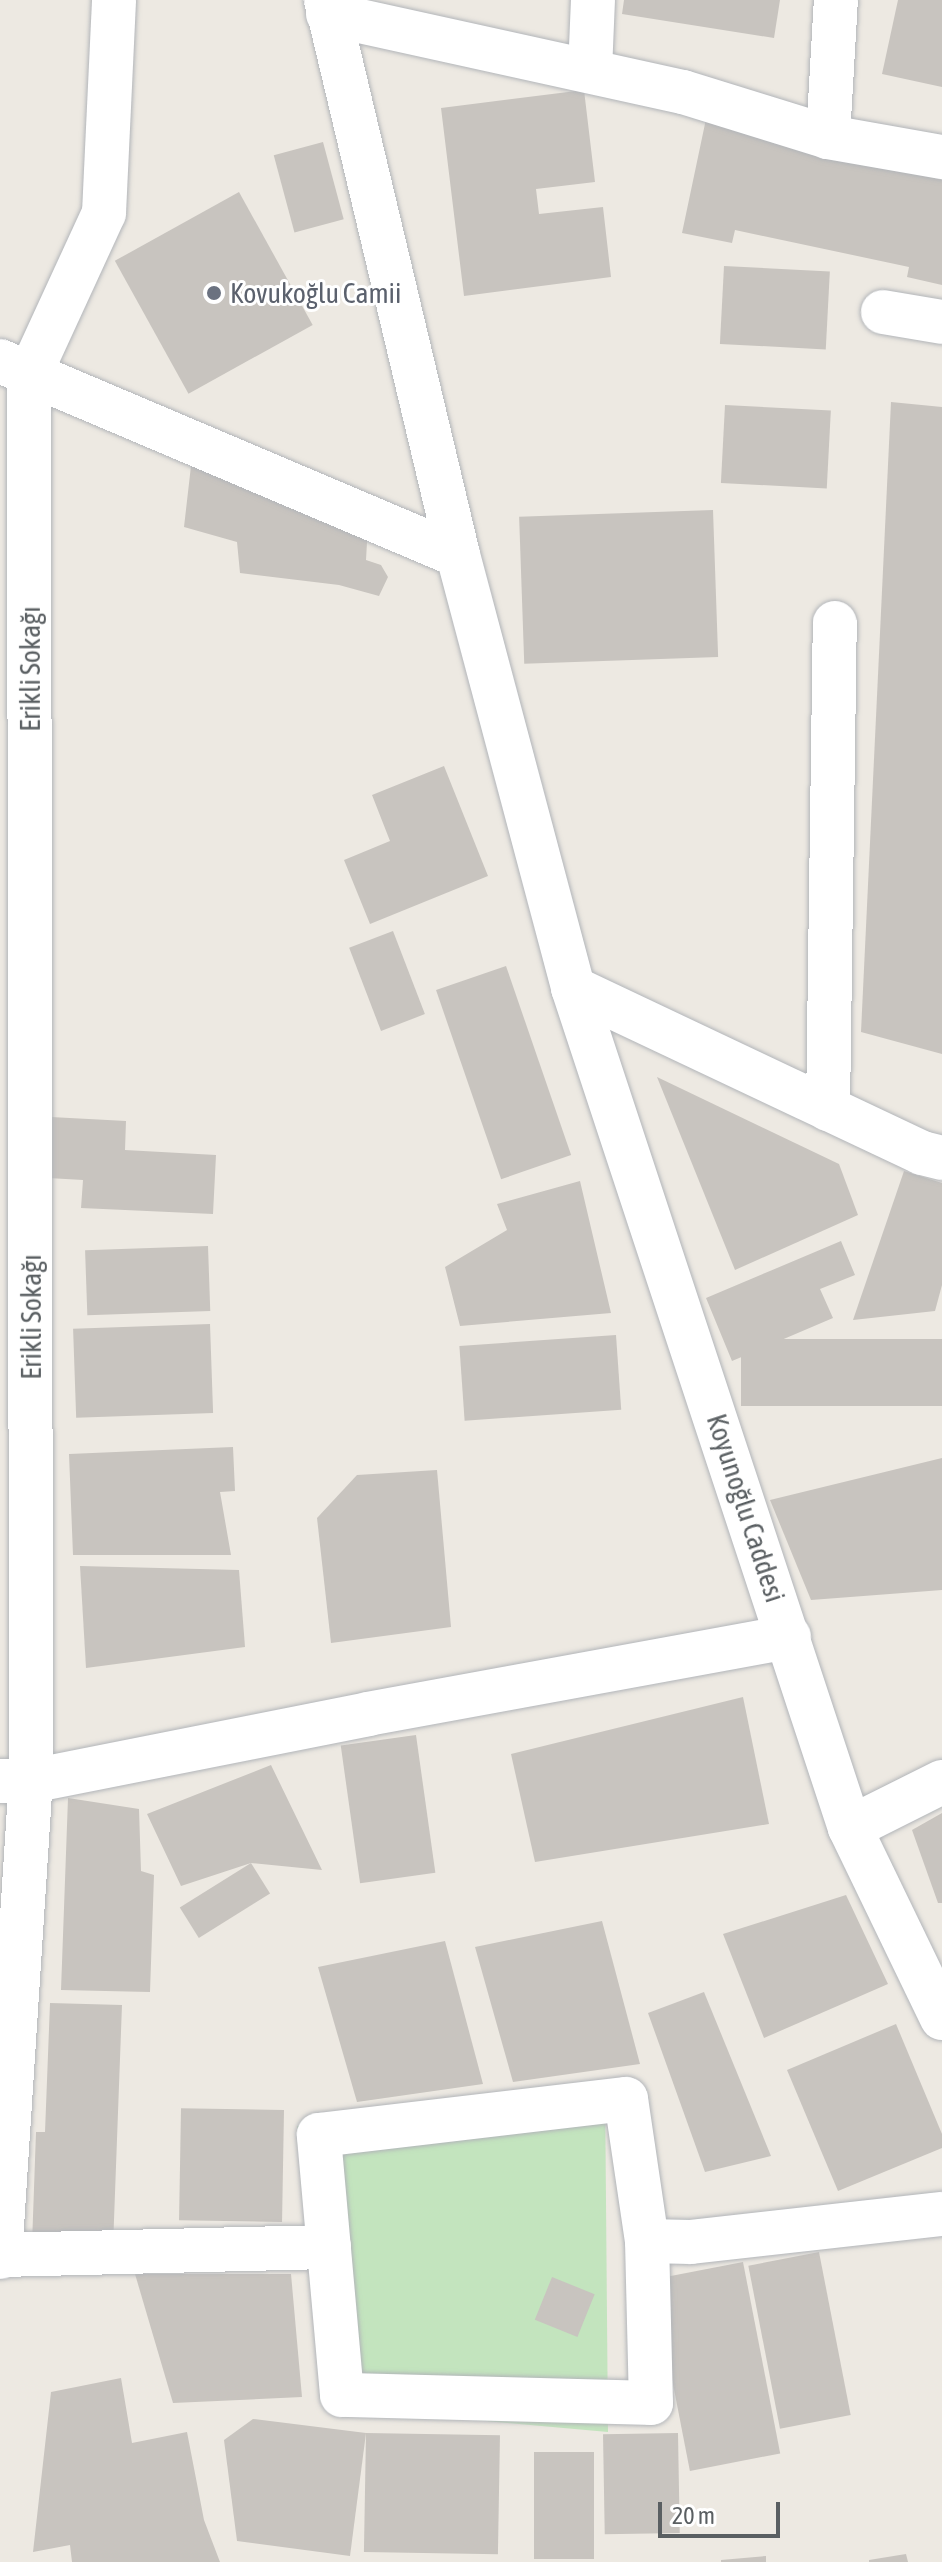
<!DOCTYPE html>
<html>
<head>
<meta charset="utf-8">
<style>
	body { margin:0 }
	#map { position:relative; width:942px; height:2562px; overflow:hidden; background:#ede9e2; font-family:"Asap Condensed",sans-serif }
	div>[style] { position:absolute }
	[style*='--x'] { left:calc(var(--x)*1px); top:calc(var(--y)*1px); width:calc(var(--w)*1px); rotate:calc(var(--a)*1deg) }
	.green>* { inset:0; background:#c3e4be }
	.building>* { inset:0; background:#c8c4bf; transform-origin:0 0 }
	.roads { filter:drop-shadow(0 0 2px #b2b5b9) drop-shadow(0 0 2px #b2b5b9) }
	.minor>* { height:44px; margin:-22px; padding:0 22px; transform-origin:22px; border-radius:22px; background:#fff }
	.dots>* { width:22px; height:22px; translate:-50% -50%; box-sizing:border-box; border:4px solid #fff; border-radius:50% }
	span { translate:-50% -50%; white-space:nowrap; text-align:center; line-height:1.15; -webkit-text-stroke:6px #fff; paint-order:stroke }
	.worship-label { font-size:28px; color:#5b616d }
	.left { translate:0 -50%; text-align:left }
	.street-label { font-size:28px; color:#5a5f62 }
	.scale { position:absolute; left:658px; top:2502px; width:122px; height:36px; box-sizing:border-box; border:4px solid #5a5f62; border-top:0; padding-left:10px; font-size:24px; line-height:28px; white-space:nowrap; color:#5a5f62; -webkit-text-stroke:6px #fff; paint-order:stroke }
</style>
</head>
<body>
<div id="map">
	<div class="green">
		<div style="clip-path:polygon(605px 2086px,608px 2432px,331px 2407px,297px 2126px)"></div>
	</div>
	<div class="building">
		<div style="clip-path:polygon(624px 0,780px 0,774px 38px,622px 14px)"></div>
		<div style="clip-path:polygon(898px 0,942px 0,942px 87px,882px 74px)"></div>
		<div style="clip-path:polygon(584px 90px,595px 182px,536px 189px,539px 214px,603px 207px,611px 277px,464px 296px,441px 108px)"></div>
		<div style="clip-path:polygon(706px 119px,942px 180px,942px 285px,907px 277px,909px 267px,735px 230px,732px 243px,682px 233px)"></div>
		<div style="left:323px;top:142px;width:80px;height:51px;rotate:75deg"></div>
		<div style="left:239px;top:192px;width:152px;height:142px;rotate:61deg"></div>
		<div style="left:724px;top:266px;width:106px;height:78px;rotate:3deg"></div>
		<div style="clip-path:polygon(891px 402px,942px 407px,942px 1054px,861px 1032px)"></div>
		<div style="left:725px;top:405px;width:106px;height:78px;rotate:3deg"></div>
		<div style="clip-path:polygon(191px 466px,263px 480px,368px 525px,366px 560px,381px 565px,388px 577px,379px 596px,339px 585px,240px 573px,237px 542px,184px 527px)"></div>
		<div style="left:713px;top:510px;width:147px;height:194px;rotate:88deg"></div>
		<div style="clip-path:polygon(444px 766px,488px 876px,370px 924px,344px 860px,390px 841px,372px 795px)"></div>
		<div style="left:393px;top:931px;width:89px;height:47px;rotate:69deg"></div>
		<div style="left:506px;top:966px;width:200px;height:74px;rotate:71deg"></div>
		<div style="clip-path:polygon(657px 1077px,839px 1164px,858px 1215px,735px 1270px)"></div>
		<div style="clip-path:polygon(51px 1117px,126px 1121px,125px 1150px,216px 1155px,213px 1214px,81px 1208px,83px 1180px,48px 1178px)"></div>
		<div style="clip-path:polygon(904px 1171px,942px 1183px,942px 1285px,935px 1311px,853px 1320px)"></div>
		<div style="clip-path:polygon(580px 1181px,611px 1313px,460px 1326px,445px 1267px,507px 1230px,497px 1204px)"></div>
		<div style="clip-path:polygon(841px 1241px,855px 1275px,820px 1289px,833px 1318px,732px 1361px,706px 1298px)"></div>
		<div style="left:208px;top:1246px;width:65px;height:123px;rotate:88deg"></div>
		<div style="left:210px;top:1324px;width:89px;height:137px;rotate:88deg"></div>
		<div style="left:616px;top:1335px;width:75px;height:157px;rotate:86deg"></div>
		<div style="left:942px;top:1339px;width:67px;height:201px;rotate:90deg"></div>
		<div style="clip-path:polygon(233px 1447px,235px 1491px,220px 1492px,231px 1555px,73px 1555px,69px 1454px)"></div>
		<div style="clip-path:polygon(942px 1458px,942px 1590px,811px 1600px,770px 1500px)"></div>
		<div style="clip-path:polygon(437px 1470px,451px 1627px,331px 1643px,317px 1518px,357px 1475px)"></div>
		<div style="clip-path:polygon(80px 1566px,239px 1570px,245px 1647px,86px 1668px)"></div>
		<div style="clip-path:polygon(743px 1697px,769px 1824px,535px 1862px,511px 1754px)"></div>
		<div style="left:416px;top:1735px;width:139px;height:76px;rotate:82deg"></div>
		<div style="clip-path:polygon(271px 1765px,322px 1870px,251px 1863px,181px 1886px,147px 1814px)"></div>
		<div style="clip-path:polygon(68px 1798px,139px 1809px,141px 1871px,154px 1875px,150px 1992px,61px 1990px)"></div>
		<div style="clip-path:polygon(942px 1813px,942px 1903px,938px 1903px,912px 1830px)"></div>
		<div style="left:251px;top:1863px;width:36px;height:84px;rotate:58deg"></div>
		<div style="clip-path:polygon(846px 1895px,888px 1984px,764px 2038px,723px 1934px)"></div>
		<div style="clip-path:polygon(602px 1921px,640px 2064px,513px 2082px,475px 1947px)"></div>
		<div style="clip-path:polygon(445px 1941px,483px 2084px,357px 2102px,318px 1967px)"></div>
		<div style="clip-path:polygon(704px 1992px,771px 2156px,705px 2172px,648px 2013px)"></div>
		<div style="clip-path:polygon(50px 2003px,122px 2005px,113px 2247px,32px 2244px,36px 2132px,45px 2132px)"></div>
		<div style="clip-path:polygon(896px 2024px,942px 2134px,942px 2148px,838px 2191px,787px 2070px)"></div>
		<div style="left:284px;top:2110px;width:112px;height:103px;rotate:91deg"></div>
		<div style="left:819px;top:2252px;width:166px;height:72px;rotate:79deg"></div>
		<div style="left:743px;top:2262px;width:195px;height:92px;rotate:79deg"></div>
		<div style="clip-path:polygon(135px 2274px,291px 2274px,302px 2397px,173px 2403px)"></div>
		<div style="left:552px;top:2277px;width:46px;height:46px;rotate:22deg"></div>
		<div style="clip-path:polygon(121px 2378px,132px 2443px,187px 2432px,204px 2520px,220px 2562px,72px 2562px,70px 2545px,33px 2552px,51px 2392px)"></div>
		<div style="clip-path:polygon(253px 2419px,366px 2433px,350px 2556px,237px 2541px,224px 2440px)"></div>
		<div style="left:366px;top:2433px;width:134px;height:119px;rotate:1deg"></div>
		<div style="left:678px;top:2433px;width:100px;height:75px;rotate:89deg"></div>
		<div style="left:534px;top:2452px;width:60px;height:107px"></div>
		<div style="clip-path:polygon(906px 2554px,908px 2562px,869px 2562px,869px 2560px)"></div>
		<div style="clip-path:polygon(766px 2556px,766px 2562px,721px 2562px,721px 2560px)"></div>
	</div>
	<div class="roads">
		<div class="minor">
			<div style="--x:326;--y:0;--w:570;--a:76.62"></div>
			<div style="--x:458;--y:555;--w:448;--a:75.1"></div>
			<div style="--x:573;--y:988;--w:884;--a:71.75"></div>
			<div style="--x:850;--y:1828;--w:211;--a:64.2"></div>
			<div style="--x:328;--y:14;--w:363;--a:12.4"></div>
			<div style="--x:683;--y:92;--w:152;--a:17.2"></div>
			<div style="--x:828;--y:137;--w:116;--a:10"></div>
			<div style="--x:590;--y:71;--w:71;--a:-87.6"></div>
			<div style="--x:828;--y:137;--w:137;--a:-86.7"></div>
			<div style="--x:883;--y:312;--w:60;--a:9.6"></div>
			<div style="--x:0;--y:361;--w:497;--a:23"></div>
			<div style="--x:573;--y:988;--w:386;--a:25.3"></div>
			<div style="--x:922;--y:1153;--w:21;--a:14"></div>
			<div style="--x:828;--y:1109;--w:486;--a:-89.2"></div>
			<div style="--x:0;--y:1781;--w:31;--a:0"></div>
			<div style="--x:31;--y:1781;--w:344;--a:-11.2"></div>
			<div style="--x:368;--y:1714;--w:428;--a:-10.4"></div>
			<div style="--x:850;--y:1828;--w:103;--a:-26.6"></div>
			<div style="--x:626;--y:2099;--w:144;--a:81.6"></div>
			<div style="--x:647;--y:2241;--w:162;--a:88.6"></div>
			<div style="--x:651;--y:2403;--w:309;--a:-178.5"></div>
			<div style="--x:342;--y:2395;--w:261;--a:-95.1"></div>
			<div style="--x:319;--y:2135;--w:309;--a:-6.7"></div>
			<div style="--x:647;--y:2241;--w:44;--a:1.3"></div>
			<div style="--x:691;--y:2242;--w:253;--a:-6.4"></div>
			<div style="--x:0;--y:2255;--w:329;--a:-1.4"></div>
			<div style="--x:0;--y:2257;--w:477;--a:-86.3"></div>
			<div style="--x:31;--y:1781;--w:1405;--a:-90.08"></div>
			<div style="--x:29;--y:376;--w:179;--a:-65.3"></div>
			<div style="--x:104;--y:213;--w:213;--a:-87.3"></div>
		</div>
	</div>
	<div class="dots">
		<div style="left:214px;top:293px;background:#6b7280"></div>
	</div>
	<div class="worship-label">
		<span class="left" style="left:230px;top:293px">Kovukoğlu Camii</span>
	</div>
	<div class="street-label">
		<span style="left:30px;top:669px;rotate:-90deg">Erikli Sokağı</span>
		<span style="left:31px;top:1317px;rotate:-90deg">Erikli Sokağı</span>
		<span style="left:746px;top:1508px;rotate:72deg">Koyunoğlu Caddesi</span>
	</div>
	<div class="scale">20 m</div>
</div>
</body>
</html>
